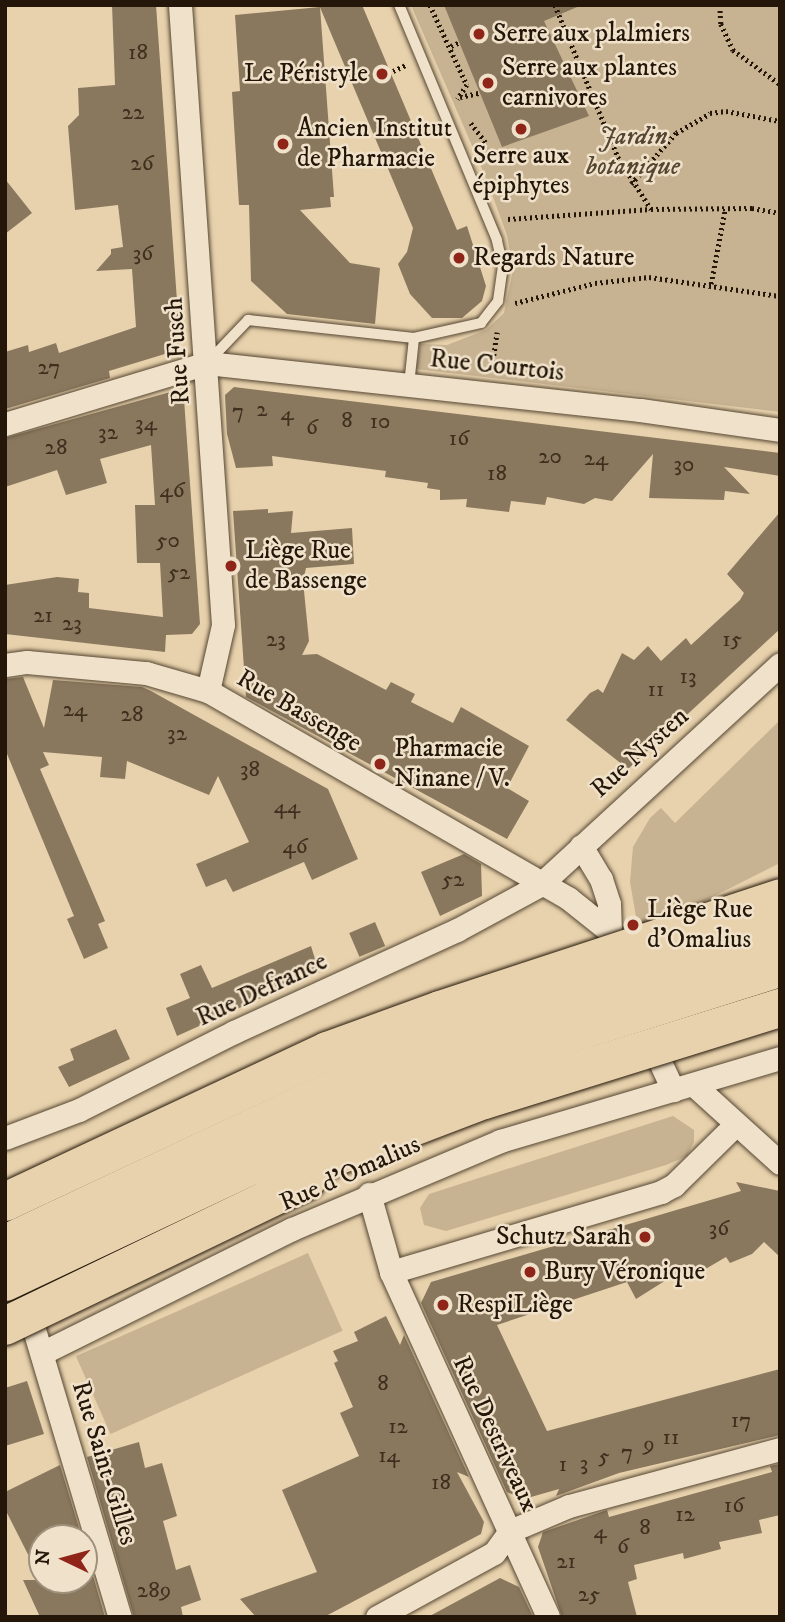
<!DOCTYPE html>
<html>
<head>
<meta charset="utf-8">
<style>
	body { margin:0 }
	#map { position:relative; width:785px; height:1622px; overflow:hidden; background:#e8d2ad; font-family:"IM FELL DW Pica",serif }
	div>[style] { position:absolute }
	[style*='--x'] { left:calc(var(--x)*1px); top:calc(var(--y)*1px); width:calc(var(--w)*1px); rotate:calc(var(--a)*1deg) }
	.green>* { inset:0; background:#c7b291; transform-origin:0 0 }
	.building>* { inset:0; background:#8a785e; transform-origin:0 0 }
	.path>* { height:4.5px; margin-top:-2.25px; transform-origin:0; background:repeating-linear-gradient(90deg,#241709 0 2px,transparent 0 5.5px) }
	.roads { filter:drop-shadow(0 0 2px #554632) drop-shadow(0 0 2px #554632) }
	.lane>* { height:10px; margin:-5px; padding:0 5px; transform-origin:5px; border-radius:5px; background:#f0e2ca }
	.street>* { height:23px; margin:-11.5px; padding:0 11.5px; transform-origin:11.5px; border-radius:11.5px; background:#f0e2ca }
	.rail>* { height:8px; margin-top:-4px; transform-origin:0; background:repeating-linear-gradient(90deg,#f0e2ca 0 16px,#241709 0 32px); box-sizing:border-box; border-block:2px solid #241709 }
	.bridges { filter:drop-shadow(0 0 2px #241709) drop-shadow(0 0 2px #241709) }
	.highway-bridge>* { height:38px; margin:-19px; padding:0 19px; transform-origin:19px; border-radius:19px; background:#e8d2ad }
	.dots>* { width:19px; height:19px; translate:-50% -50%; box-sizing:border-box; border:4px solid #f0e2ca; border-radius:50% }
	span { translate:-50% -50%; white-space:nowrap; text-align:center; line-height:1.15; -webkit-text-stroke:5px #f0e2ca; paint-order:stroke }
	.number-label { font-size:23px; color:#3e2f1e }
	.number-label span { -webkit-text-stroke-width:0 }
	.poi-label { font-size:26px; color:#241709 }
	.left { translate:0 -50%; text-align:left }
	.right { translate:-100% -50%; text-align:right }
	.park-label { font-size:26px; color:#554632; font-style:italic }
	.street-label { font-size:26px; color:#241709 }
	.frame { position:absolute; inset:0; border:7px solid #241709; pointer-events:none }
	.north { position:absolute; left:28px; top:1524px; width:70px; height:70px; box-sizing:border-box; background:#f0e2ca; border:2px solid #9e917d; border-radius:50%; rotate:275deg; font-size:19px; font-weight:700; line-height:28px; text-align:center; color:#241709 }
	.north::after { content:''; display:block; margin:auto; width:24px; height:32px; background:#8f2418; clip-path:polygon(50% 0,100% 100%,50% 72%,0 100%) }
</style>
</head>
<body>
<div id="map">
	<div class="green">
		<div style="clip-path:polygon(411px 5px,780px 5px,780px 412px,416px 369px,420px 344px,447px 345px,486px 330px,504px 313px,513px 270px,507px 235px,486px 178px)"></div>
		<div style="clip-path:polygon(780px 720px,780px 863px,639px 934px,630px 882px,633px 847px,650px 818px,661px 808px,675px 823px)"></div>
		<div style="clip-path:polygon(673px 1116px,694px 1130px,694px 1142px,687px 1156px,666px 1165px,446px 1231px,424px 1225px,420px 1208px,429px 1194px)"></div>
		<div style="left:308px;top:1253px;width:85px;height:254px;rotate:66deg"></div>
	</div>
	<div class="building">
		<div style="clip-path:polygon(112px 5px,156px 5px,180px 343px,178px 350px,109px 371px,110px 378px,5px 409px,5px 352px,28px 345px,29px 352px,56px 343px,59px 353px,136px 327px,132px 269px,96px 271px,111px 254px,111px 249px,123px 247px,118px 205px,75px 210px,68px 126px,79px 115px,78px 88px,115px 85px)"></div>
		<div style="clip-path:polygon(319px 5px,362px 5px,457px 230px,467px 226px,486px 286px,482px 301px,462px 318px,432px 318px,410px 294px,398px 264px,407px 252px,413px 228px)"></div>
		<div style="clip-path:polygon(444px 5px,582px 5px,544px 21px,589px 116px,502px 147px)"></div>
		<div style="clip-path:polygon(320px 7px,334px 197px,330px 197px,331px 207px,300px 210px,350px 263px,380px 268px,375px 324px,287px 314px,251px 281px,249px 205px,239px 205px,232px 92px,240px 91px,235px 15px)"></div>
		<div style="clip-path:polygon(5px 179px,32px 213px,5px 234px)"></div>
		<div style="clip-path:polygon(234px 387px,780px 453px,780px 476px,724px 467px,750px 494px,725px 491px,724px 500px,649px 498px,653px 454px,612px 501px,595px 498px,584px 504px,547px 497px,545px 505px,511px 501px,509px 512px,466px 507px,467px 499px,440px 500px,440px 490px,427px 488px,428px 483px,385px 477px,386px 471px,272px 456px,273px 466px,236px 468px,227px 434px,225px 395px)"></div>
		<div style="clip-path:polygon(174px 391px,184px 399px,200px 624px,192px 634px,166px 635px,165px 652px,5px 634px,5px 585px,57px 577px,79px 579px,78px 592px,89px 593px,89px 608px,163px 617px,160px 563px,137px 563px,135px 505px,155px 505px,151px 445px,100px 459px,107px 483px,66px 495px,57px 470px,5px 487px,5px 438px)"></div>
		<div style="clip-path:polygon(268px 509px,268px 513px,293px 511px,291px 533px,352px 528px,354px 564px,306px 568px,303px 581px,309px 641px,302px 655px,317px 654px,386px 690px,391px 682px,415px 694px,411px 702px,453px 723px,461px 707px,529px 746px,507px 788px,529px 801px,507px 839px,246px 697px,233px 511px)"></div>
		<div style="clip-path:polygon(780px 512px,780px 629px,628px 769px,566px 720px,590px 693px,598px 689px,603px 693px,622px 653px,634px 660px,648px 646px,661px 661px,686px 638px,691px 645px,740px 600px,744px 593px,727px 574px)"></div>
		<div style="clip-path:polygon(23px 677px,44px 728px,53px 680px,142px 687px,151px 691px,328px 789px,358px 859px,312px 880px,304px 862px,233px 892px,226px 879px,206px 887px,196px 864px,249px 842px,218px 776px,209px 795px,127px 761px,125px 779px,100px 777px,102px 757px,43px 752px,49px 765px,40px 769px,105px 921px,98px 924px,108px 948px,84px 959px,67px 919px,74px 916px,5px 749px,5px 679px)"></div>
		<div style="clip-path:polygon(464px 854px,481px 864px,482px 896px,440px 916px,421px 872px)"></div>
		<div style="left:375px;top:922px;width:26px;height:28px;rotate:67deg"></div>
		<div style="clip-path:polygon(311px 946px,319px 972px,177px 1036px,166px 1008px,190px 998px,180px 974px,201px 965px,212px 988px)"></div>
		<div style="clip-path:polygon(116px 1029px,130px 1059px,69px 1087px,58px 1067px,74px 1060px,70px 1049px)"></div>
		<div style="clip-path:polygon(736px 1182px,780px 1191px,780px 1257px,764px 1242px,752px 1254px,730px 1263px,726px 1257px,685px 1281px,679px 1272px,636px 1299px,627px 1282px,497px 1325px,547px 1431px,780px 1369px,780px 1435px,619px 1473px,556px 1496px,559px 1489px,524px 1499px,507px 1492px,421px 1303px,431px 1282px,741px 1191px)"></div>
		<div style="clip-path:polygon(386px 1316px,400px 1345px,404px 1335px,469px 1477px,457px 1472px,484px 1522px,481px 1534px,324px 1617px,256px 1617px,240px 1599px,317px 1572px,282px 1490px,359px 1456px,340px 1413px,353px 1407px,334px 1363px,338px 1361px,333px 1351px,358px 1341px,354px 1332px)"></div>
		<div style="clip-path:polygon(27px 1381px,44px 1434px,5px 1446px,5px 1388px)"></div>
		<div style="clip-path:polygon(139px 1442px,145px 1468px,162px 1463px,177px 1516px,163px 1521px,176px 1570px,190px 1565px,201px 1600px,181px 1607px,183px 1617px,134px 1617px,87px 1457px)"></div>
		<div style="clip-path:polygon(780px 1464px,780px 1515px,759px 1520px,762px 1533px,719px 1542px,721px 1549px,684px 1559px,683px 1553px,634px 1565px,637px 1579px,628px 1582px,637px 1617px,562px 1617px,538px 1547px,543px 1532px,607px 1510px,609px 1517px,772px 1472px,770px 1466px)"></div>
		<div style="clip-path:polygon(60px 1465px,82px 1538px,42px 1538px,42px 1580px,84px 1580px,84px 1545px,105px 1617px,40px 1617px,23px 1580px,41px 1580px,5px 1509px,5px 1492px)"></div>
		<div style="clip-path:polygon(500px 1578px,519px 1587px,533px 1617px,428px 1617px)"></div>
	</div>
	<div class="path">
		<div style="--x:430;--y:5;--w:88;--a:65.2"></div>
		<div style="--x:467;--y:85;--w:17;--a:123"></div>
		<div style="--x:555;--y:5;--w:165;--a:67.5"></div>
		<div style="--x:618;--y:157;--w:62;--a:57.6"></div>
		<div style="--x:720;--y:5;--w:19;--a:87"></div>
		<div style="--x:721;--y:24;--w:29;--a:65"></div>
		<div style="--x:733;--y:50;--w:58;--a:35.9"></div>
		<div style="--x:451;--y:46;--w:10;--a:-24"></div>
		<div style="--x:393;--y:71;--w:14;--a:-25"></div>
		<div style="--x:460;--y:97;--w:19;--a:-12"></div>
		<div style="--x:471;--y:123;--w:25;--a:53"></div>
		<div style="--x:631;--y:184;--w:68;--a:-48.6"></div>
		<div style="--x:676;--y:133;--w:39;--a:-30"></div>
		<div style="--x:710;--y:113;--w:16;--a:-7"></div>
		<div style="--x:726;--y:111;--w:55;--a:10.5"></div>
		<div style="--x:508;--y:219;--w:143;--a:-4"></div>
		<div style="--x:651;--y:209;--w:101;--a:-0.6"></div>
		<div style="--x:752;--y:208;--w:28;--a:10"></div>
		<div style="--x:711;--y:284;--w:76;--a:-79.4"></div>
		<div style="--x:515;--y:303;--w:82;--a:-14"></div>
		<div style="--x:595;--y:283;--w:54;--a:-6.3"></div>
		<div style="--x:649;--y:277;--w:132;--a:8.3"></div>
		<div style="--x:491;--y:372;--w:40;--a:-81.5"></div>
	</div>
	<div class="roads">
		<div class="lane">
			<div style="--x:209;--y:361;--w:57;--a:-46.4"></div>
			<div style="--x:248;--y:320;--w:167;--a:6.2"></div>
			<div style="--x:414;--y:338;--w:69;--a:-12.6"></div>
			<div style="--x:481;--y:323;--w:28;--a:-52"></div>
			<div style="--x:498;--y:301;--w:34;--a:-82"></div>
			<div style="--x:503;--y:267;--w:28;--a:-103"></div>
			<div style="--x:497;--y:240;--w:255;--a:-112.6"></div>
			<div style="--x:409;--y:385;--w:47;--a:-83.9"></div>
		</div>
		<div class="street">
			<div style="--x:180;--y:5;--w:621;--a:86.03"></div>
			<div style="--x:223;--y:625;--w:68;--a:102.8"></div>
			<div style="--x:5;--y:424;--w:211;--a:-16.8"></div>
			<div style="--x:207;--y:363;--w:436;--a:6.2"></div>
			<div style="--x:640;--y:410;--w:141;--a:8.1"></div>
			<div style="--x:5;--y:665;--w:22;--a:-8"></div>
			<div style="--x:27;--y:662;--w:120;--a:5.3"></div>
			<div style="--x:146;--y:673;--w:65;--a:16.2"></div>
			<div style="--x:208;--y:691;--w:415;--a:29.9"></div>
			<div style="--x:568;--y:898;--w:51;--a:38.7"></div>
			<div style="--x:581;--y:846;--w:39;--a:59"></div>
			<div style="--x:601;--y:879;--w:26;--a:72"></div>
			<div style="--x:609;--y:904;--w:32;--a:88"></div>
			<div style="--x:661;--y:1064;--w:29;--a:65"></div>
			<div style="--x:695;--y:1086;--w:115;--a:42.2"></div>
			<div style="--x:5;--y:1138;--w:79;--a:-20.7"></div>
			<div style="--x:79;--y:1110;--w:174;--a:-26.7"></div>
			<div style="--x:234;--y:1032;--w:245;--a:-24.6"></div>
			<div style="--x:457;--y:930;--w:94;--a:-28.5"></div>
			<div style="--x:540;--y:885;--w:326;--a:-42.6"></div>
			<div style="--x:369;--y:1194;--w:81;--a:74.2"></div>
			<div style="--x:391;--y:1272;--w:379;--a:65.5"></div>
			<div style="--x:391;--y:1272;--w:282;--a:-16.5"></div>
			<div style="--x:661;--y:1192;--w:15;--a:-28"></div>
			<div style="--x:674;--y:1185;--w:86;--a:-44.5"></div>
			<div style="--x:33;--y:1326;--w:304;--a:73.4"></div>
			<div style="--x:42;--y:1353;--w:279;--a:-26.4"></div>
			<div style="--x:292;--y:1229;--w:226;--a:-22.9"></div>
			<div style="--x:500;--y:1141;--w:292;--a:-16.5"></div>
			<div style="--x:510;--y:1531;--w:64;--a:-23"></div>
			<div style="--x:569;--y:1506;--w:219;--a:-15.1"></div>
			<div style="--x:377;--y:1617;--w:133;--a:-28.7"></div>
			<div style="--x:494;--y:1553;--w:27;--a:-54"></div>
		</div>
	</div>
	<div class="rail">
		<div style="--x:5;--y:1206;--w:9;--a:-18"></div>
	</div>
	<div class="bridges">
		<div class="highway-bridge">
			<div style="--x:274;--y:1180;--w:225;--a:-20.9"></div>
			<div style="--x:484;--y:1100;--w:310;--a:-17.3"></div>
			<div style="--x:5;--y:1202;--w:356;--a:-25.1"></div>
			<div style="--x:327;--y:1051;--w:120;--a:-19.9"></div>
			<div style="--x:440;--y:1010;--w:358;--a:-18.2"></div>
			<div style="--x:5;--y:1244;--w:420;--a:-25.2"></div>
			<div style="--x:385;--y:1065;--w:416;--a:-18.1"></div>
			<div style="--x:5;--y:1282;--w:428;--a:-25.3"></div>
			<div style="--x:392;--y:1099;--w:147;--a:-20.8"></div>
			<div style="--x:529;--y:1047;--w:263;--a:-17.5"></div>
			<div style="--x:5;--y:1326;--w:334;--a:-25.7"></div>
		</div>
	</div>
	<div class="dots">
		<div style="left:479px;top:34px;background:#8f2418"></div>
		<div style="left:382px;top:74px;background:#8f2418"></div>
		<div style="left:488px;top:83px;background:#8f2418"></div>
		<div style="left:521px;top:129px;background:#8f2418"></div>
		<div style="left:283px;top:144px;background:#8f2418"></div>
		<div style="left:459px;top:258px;background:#8f2418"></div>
		<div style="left:231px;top:566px;background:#8f2418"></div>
		<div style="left:380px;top:764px;background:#8f2418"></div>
		<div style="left:633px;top:925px;background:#8f2418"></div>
		<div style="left:645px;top:1237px;background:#8f2418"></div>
		<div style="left:530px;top:1272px;background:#8f2418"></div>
		<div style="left:443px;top:1305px;background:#8f2418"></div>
	</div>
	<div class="number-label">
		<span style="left:138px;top:53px">18</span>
		<span style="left:133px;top:113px">22</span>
		<span style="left:142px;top:164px">26</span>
		<span style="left:143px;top:254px">36</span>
		<span style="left:49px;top:368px">27</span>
		<span style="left:262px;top:410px">2</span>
		<span style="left:238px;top:412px">7</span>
		<span style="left:287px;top:414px">4</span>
		<span style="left:347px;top:421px">8</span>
		<span style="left:380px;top:422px">10</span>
		<span style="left:146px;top:424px">34</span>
		<span style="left:312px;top:428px">6</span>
		<span style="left:108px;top:433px">32</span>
		<span style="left:459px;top:439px">16</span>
		<span style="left:56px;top:448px">28</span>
		<span style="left:550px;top:457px">20</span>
		<span style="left:596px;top:459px">24</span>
		<span style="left:684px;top:465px">30</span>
		<span style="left:497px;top:474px">18</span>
		<span style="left:172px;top:491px">46</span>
		<span style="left:168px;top:541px">50</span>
		<span style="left:179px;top:573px">52</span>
		<span style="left:43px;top:616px">21</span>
		<span style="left:72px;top:624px">23</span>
		<span style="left:276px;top:640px">23</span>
		<span style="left:732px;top:640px">15</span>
		<span style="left:688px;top:677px">13</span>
		<span style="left:656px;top:690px">11</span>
		<span style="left:75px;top:710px">24</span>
		<span style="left:132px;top:715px">28</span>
		<span style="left:177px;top:734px">32</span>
		<span style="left:250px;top:770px">38</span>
		<span style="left:287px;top:807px">44</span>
		<span style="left:295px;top:847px">46</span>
		<span style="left:453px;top:880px">52</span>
		<span style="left:719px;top:1229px">36</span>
		<span style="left:383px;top:1384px">8</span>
		<span style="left:741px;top:1421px">17</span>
		<span style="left:398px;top:1427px">12</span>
		<span style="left:671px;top:1438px">11</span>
		<span style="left:649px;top:1445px">9</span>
		<span style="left:627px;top:1453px">7</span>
		<span style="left:389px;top:1456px">14</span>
		<span style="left:604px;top:1457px">5</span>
		<span style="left:584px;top:1464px">3</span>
		<span style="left:563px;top:1465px">1</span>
		<span style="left:441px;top:1483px">18</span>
		<span style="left:734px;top:1506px">16</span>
		<span style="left:685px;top:1515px">12</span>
		<span style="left:645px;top:1528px">8</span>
		<span style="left:600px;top:1532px">4</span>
		<span style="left:623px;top:1547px">6</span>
		<span style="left:566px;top:1562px">21</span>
		<span style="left:154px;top:1591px">289</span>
		<span style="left:589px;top:1595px">25</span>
	</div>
	<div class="poi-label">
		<span class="left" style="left:493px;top:34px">Serre aux plalmiers</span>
		<span class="left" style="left:502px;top:83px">Serre aux plantes<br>carnivores</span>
		<span class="right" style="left:368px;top:74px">Le Péristyle</span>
		<span class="left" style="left:297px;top:144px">Ancien Institut<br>de Pharmacie</span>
		<span style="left:521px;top:171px">Serre aux<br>épiphytes</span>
		<span class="left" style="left:473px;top:258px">Regards Nature</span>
		<span class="left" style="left:245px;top:566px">Liège Rue<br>de Bassenge</span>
		<span class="left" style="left:394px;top:764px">Pharmacie<br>Ninane / V.</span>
		<span class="left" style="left:647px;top:925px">Liège Rue<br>d'Omalius</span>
		<span class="right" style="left:631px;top:1237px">Schutz Sarah</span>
		<span class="left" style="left:544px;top:1272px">Bury Véronique</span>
		<span class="left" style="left:457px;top:1305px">RespiLiège</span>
	</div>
	<div class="park-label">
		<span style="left:633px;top:152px">Jardin<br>botanique</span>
	</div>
	<div class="street-label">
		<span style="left:178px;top:351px;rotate:-94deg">Rue Fusch</span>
		<span style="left:497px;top:366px;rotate:6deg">Rue Courtois</span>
		<span style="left:299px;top:711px;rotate:30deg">Rue Bassenge</span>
		<span style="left:640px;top:753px;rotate:-42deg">Rue Nysten</span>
		<span style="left:262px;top:990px;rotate:-25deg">Rue Defrance</span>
		<span style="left:350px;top:1174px;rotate:-24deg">Rue d'Omalius</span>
		<span style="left:495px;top:1434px;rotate:65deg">Rue Destriveaux</span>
		<span style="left:104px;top:1463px;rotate:73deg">Rue Saint-Gilles</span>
	</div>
	<div class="frame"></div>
	<div class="north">N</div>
</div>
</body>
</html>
